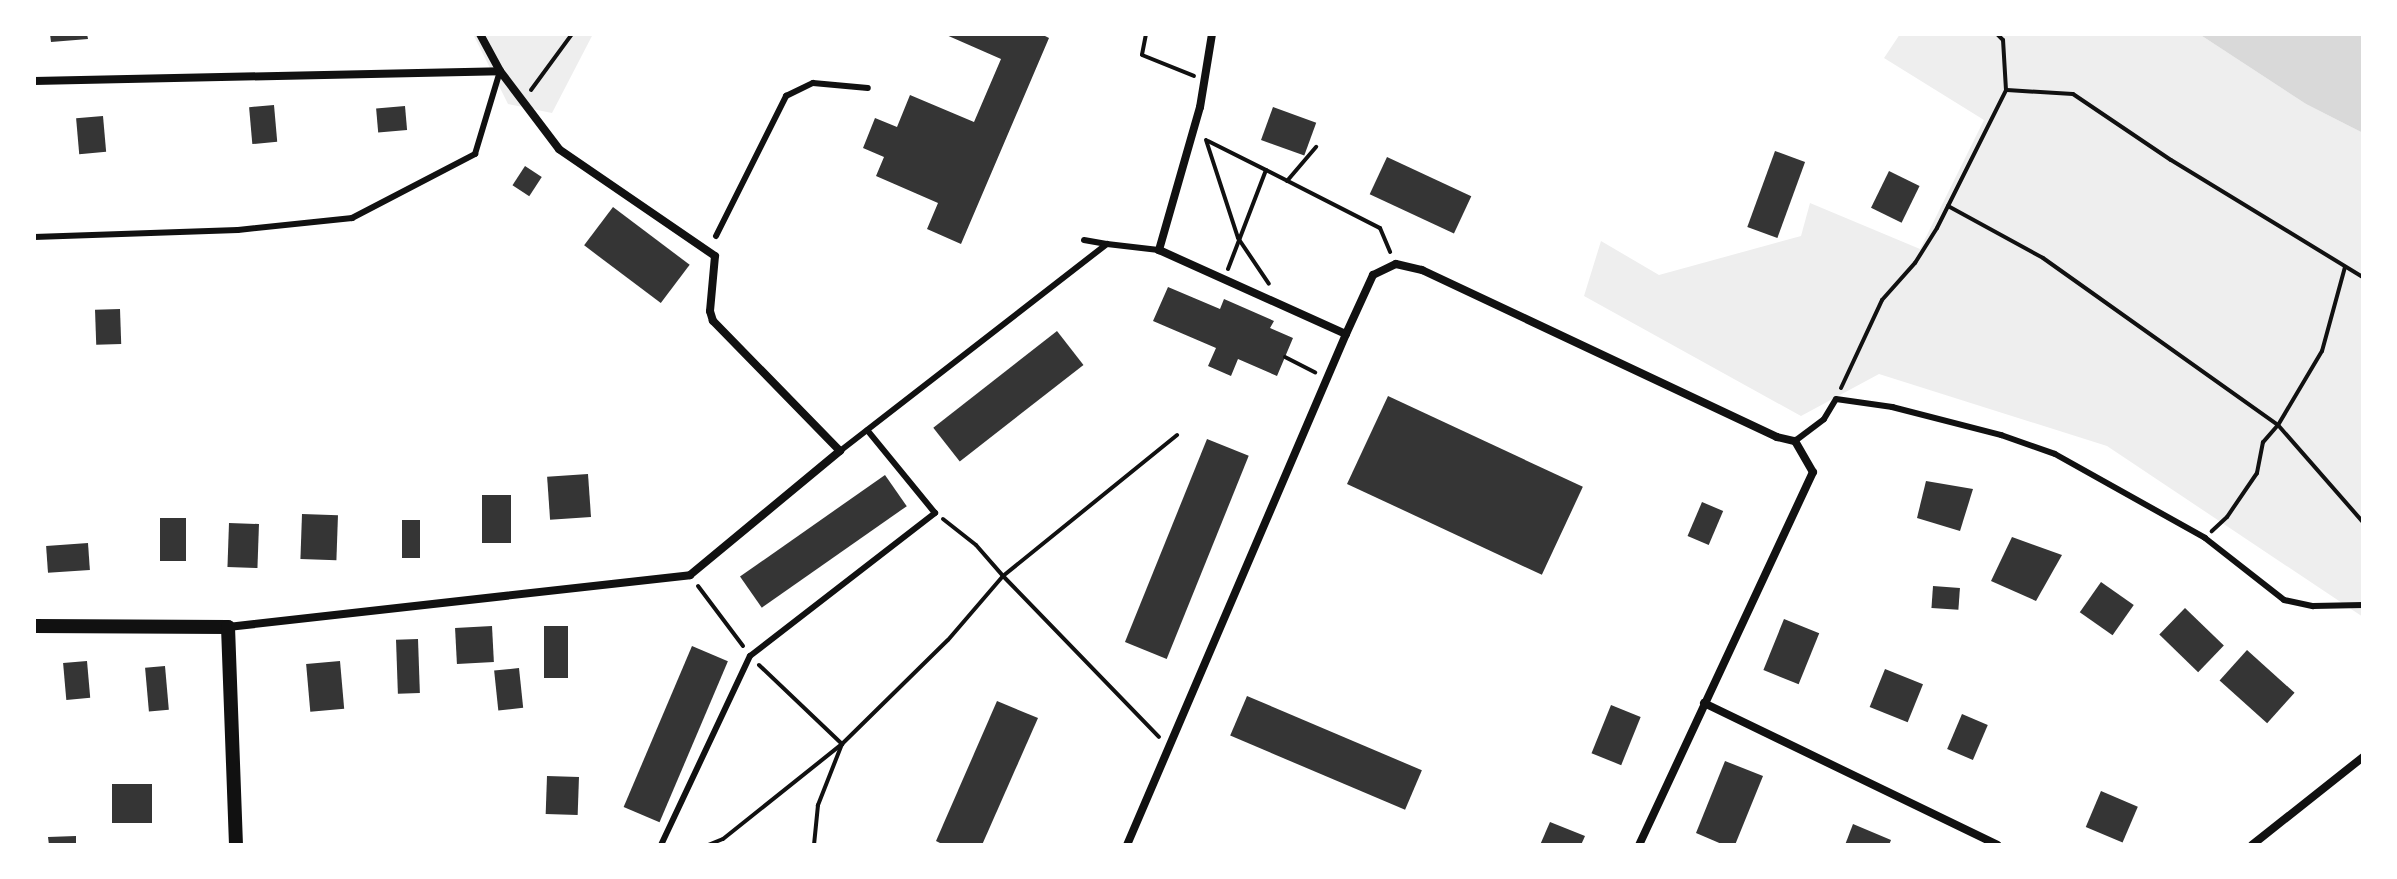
<!DOCTYPE html>
<html>
<head>
<meta charset="utf-8">
<style>
	body { margin:0 }
	#map { position:relative; width:2397px; height:879px; overflow:hidden; background:#fff; font-family:Barlow,sans-serif }
	div>[style] { position:absolute }
	[style*='--x'] { left:calc(var(--x)*1px); top:calc(var(--y)*1px); width:calc(var(--w)*1px); rotate:calc(var(--a)*1deg) }
	.green>* { inset:0; background:#eee }
	.water>* { inset:0; background:#d9d9d9 }
	.building>* { inset:0; background:#353535; transform-origin:0 0 }
	.path>* { height:4px; margin:-2px; padding:0 2px; transform-origin:2px; border-radius:2px; background:#111 }
	.service>* { height:6px; margin:-3px; padding:0 3px; transform-origin:3px; border-radius:3px; background:#111 }
	.minor>* { height:8px; margin:-4px; padding:0 4px; transform-origin:4px; border-radius:4px; background:#111 }
	.tertiary>* { height:14px; margin:-7px; padding:0 7px; transform-origin:7px; border-radius:7px; background:#111 }
	span { translate:-50% -50%; white-space:nowrap; text-align:center; line-height:1.15; -webkit-text-stroke:7px #fff; paint-order:stroke }
	.frame { position:absolute; inset:0; border:36px solid #fff; pointer-events:none }
</style>
</head>
<body>
<div id="map">
	<div class="green">
		<div style="clip-path:polygon(473px 34px,593px 34px,552px 113px,508px 104px)"></div>
		<div style="clip-path:polygon(1900px 34px,2199px 34px,2306px 104px,2363px 133px,2363px 617px,2107px 446px,1879px 374px,1801px 416px,1584px 296px,1601px 241px,1659px 275px,1801px 236px,1810px 203px,1920px 249px,1984px 120px,1884px 58px)"></div>
	</div>
	<div class="water">
		<div style="clip-path:polygon(2199px 34px,2363px 34px,2363px 133px,2306px 104px)"></div>
	</div>
	<div class="building">
		<div style="clip-path:polygon(50px 34px,87px 34px,88px 39px,51px 42px)"></div>
		<div style="clip-path:polygon(944px 34px,1041px 34px,1049px 38px,961px 244px,927px 229px,938px 203px,876px 176px,884px 157px,863px 148px,875px 118px,897px 127px,910px 95px,974px 122px,1001px 59px)"></div>
		<div style="left:274px;top:105px;width:37px;height:25px;rotate:85deg"></div>
		<div style="left:405px;top:106px;width:24px;height:29px;rotate:85deg"></div>
		<div style="left:1273px;top:107px;width:46px;height:35px;rotate:20deg"></div>
		<div style="left:103px;top:116px;width:36px;height:27px;rotate:85deg"></div>
		<div style="left:1775px;top:151px;width:32px;height:81px;rotate:20deg"></div>
		<div style="left:1387px;top:157px;width:93px;height:41px;rotate:25deg"></div>
		<div style="left:525px;top:166px;width:20px;height:23px;rotate:33deg"></div>
		<div style="left:1889px;top:171px;width:34px;height:41px;rotate:26deg"></div>
		<div style="left:613px;top:207px;width:96px;height:48px;rotate:37deg"></div>
		<div style="clip-path:polygon(1168px 287px,1220px 309px,1224px 299px,1274px 321px,1270px 328px,1293px 338px,1277px 376px,1238px 359px,1231px 376px,1208px 366px,1216px 348px,1153px 321px)"></div>
		<div style="left:120px;top:309px;width:35px;height:25px;rotate:88deg"></div>
		<div style="left:1057px;top:331px;width:43px;height:157px;rotate:52deg"></div>
		<div style="left:1388px;top:396px;width:215px;height:97px;rotate:25deg"></div>
		<div style="left:1207px;top:439px;width:45px;height:219px;rotate:22deg"></div>
		<div style="left:588px;top:474px;width:43px;height:41px;rotate:86deg"></div>
		<div style="left:885px;top:475px;width:38px;height:177px;rotate:55deg"></div>
		<div style="clip-path:polygon(1926px 481px,1973px 489px,1960px 531px,1917px 518px)"></div>
		<div style="left:482px;top:495px;width:29px;height:48px"></div>
		<div style="left:1702px;top:502px;width:23px;height:37px;rotate:23deg"></div>
		<div style="left:302px;top:514px;width:36px;height:45px;rotate:2deg"></div>
		<div style="left:160px;top:518px;width:26px;height:43px"></div>
		<div style="left:402px;top:520px;width:18px;height:38px"></div>
		<div style="left:229px;top:523px;width:30px;height:44px;rotate:2deg"></div>
		<div style="clip-path:polygon(2012px 537px,2062px 555px,2036px 601px,1991px 581px)"></div>
		<div style="left:88px;top:543px;width:27px;height:42px;rotate:86deg"></div>
		<div style="left:2101px;top:582px;width:40px;height:37px;rotate:35deg"></div>
		<div style="left:1933px;top:586px;width:27px;height:22px;rotate:4deg"></div>
		<div style="left:2185px;top:608px;width:54px;height:37px;rotate:44deg"></div>
		<div style="left:1784px;top:619px;width:38px;height:55px;rotate:22deg"></div>
		<div style="left:492px;top:626px;width:36px;height:37px;rotate:87deg"></div>
		<div style="left:544px;top:626px;width:24px;height:52px"></div>
		<div style="left:418px;top:639px;width:54px;height:22px;rotate:88deg"></div>
		<div style="left:692px;top:646px;width:39px;height:175px;rotate:23deg"></div>
		<div style="left:2247px;top:650px;width:64px;height:41px;rotate:42deg"></div>
		<div style="left:87px;top:661px;width:37px;height:24px;rotate:85deg"></div>
		<div style="left:340px;top:661px;width:48px;height:34px;rotate:85deg"></div>
		<div style="left:165px;top:666px;width:44px;height:20px;rotate:85deg"></div>
		<div style="left:519px;top:668px;width:40px;height:25px;rotate:84deg"></div>
		<div style="left:1885px;top:669px;width:41px;height:41px;rotate:22deg"></div>
		<div style="left:1247px;top:696px;width:190px;height:43px;rotate:23deg"></div>
		<div style="clip-path:polygon(997px 701px,1038px 718px,982px 845px,944px 845px,936px 841px)"></div>
		<div style="left:1611px;top:705px;width:32px;height:52px;rotate:22deg"></div>
		<div style="left:1962px;top:714px;width:28px;height:38px;rotate:23deg"></div>
		<div style="clip-path:polygon(1725px 761px,1763px 776px,1735px 845px,1724px 845px,1696px 833px)"></div>
		<div style="left:547px;top:776px;width:32px;height:38px;rotate:2deg"></div>
		<div style="left:152px;top:784px;width:39px;height:40px;rotate:90deg"></div>
		<div style="left:2101px;top:791px;width:40px;height:39px;rotate:23deg"></div>
		<div style="clip-path:polygon(1550px 822px,1585px 836px,1581px 845px,1540px 845px)"></div>
		<div style="clip-path:polygon(1853px 824px,1891px 840px,1889px 845px,1845px 845px)"></div>
		<div style="clip-path:polygon(76px 836px,76px 845px,49px 845px,48px 837px)"></div>
	</div>
	<div class="path">
		<div style="--x:1146;--y:34;--w:21;--a:101"></div>
		<div style="--x:1142;--y:55;--w:56;--a:22"></div>
		<div style="--x:531;--y:90;--w:69;--a:-53.8"></div>
		<div style="--x:2007;--y:90;--w:66;--a:3.5"></div>
		<div style="--x:2073;--y:94;--w:118;--a:34"></div>
		<div style="--x:2171;--y:160;--w:225;--a:31.4"></div>
		<div style="--x:1206;--y:140;--w:103;--a:71.9"></div>
		<div style="--x:1238;--y:238;--w:55;--a:56"></div>
		<div style="--x:1208;--y:141;--w:65;--a:26.6"></div>
		<div style="--x:1266;--y:170;--w:106;--a:111"></div>
		<div style="--x:1266;--y:170;--w:128;--a:27"></div>
		<div style="--x:1380;--y:228;--w:26;--a:67"></div>
		<div style="--x:1287;--y:181;--w:45;--a:-49.5"></div>
		<div style="--x:1948;--y:206;--w:108;--a:28.7"></div>
		<div style="--x:2043;--y:258;--w:288;--a:35.4"></div>
		<div style="--x:2278;--y:425;--w:23;--a:131"></div>
		<div style="--x:2263;--y:442;--w:32;--a:101"></div>
		<div style="--x:2257;--y:473;--w:53;--a:124.3"></div>
		<div style="--x:2227;--y:517;--w:21;--a:137"></div>
		<div style="--x:2345;--y:267;--w:87;--a:105.3"></div>
		<div style="--x:2322;--y:351;--w:86;--a:120.7"></div>
		<div style="--x:2278;--y:425;--w:129;--a:48.8"></div>
		<div style="--x:1285;--y:357;--w:34;--a:27"></div>
		<div style="--x:1841;--y:388;--w:97;--a:-65"></div>
		<div style="--x:1882;--y:300;--w:50;--a:-48.3"></div>
		<div style="--x:1915;--y:263;--w:41;--a:-57.8"></div>
		<div style="--x:1937;--y:228;--w:154;--a:-63.4"></div>
		<div style="--x:2006;--y:90;--w:50;--a:-93.4"></div>
		<div style="--x:2003;--y:40;--w:8;--a:-135"></div>
		<div style="--x:943;--y:519;--w:42;--a:38.2"></div>
		<div style="--x:976;--y:545;--w:41;--a:48.9"></div>
		<div style="--x:1003;--y:576;--w:224;--a:-39"></div>
		<div style="--x:698;--y:586;--w:75;--a:53.1"></div>
		<div style="--x:759;--y:665;--w:115;--a:43.6"></div>
		<div style="--x:842;--y:744;--w:66;--a:111.5"></div>
		<div style="--x:818;--y:805;--w:40;--a:95.7"></div>
		<div style="--x:708;--y:845;--w:16;--a:-22"></div>
		<div style="--x:723;--y:839;--w:152;--a:-38.6"></div>
		<div style="--x:842;--y:744;--w:148;--a:-44.5"></div>
		<div style="--x:948;--y:640;--w:84;--a:-49.3"></div>
		<div style="--x:1003;--y:576;--w:224;--a:45.9"></div>
	</div>
	<div class="service">
		<div style="--x:716;--y:236;--w:157;--a:-63.4"></div>
		<div style="--x:786;--y:96;--w:30;--a:-26"></div>
		<div style="--x:813;--y:83;--w:55;--a:5.2"></div>
		<div style="--x:34;--y:237;--w:204;--a:-2"></div>
		<div style="--x:238;--y:230;--w:115;--a:-6"></div>
		<div style="--x:352;--y:218;--w:139;--a:-27.5"></div>
		<div style="--x:475;--y:154;--w:87;--a:-73.2"></div>
		<div style="--x:1084;--y:240;--w:23;--a:10"></div>
		<div style="--x:1795;--y:441;--w:36;--a:-37"></div>
		<div style="--x:1824;--y:419;--w:23;--a:-59"></div>
		<div style="--x:1836;--y:399;--w:57;--a:8.1"></div>
		<div style="--x:1892;--y:407;--w:113;--a:14.4"></div>
		<div style="--x:2001;--y:435;--w:57;--a:19.4"></div>
		<div style="--x:2055;--y:454;--w:172;--a:29.2"></div>
		<div style="--x:2205;--y:538;--w:100;--a:38.1"></div>
		<div style="--x:2284;--y:600;--w:30;--a:12"></div>
		<div style="--x:2313;--y:606;--w:50;--a:-1.1"></div>
		<div style="--x:840;--y:451;--w:338;--a:-37.8"></div>
		<div style="--x:1107;--y:244;--w:52;--a:6.6"></div>
		<div style="--x:661;--y:845;--w:209;--a:-64.8"></div>
		<div style="--x:750;--y:656;--w:234;--a:-37.7"></div>
		<div style="--x:935;--y:513;--w:107;--a:-129.3"></div>
	</div>
	<div class="minor">
		<div style="--x:1212;--y:34;--w:74;--a:99.3"></div>
		<div style="--x:1200;--y:107;--w:149;--a:106"></div>
		<div style="--x:1159;--y:250;--w:205;--a:24.2"></div>
		<div style="--x:34;--y:81;--w:466;--a:-1.2"></div>
		<div style="--x:228;--y:627;--w:465;--a:-6.4"></div>
		<div style="--x:690;--y:575;--w:195;--a:-39.6"></div>
		<div style="--x:840;--y:451;--w:182;--a:-134.3"></div>
		<div style="--x:713;--y:321;--w:10;--a:-107"></div>
		<div style="--x:710;--y:311;--w:55;--a:-84.8"></div>
		<div style="--x:715;--y:256;--w:189;--a:-145.6"></div>
		<div style="--x:559;--y:149;--w:98;--a:-127.1"></div>
		<div style="--x:500;--y:71;--w:42;--a:-118.4"></div>
		<div style="--x:1704;--y:703;--w:326;--a:25.8"></div>
		<div style="--x:1127;--y:845;--w:556;--a:-66.8"></div>
		<div style="--x:1346;--y:334;--w:65;--a:-65.4"></div>
		<div style="--x:1373;--y:275;--w:25;--a:-26"></div>
		<div style="--x:1396;--y:264;--w:27;--a:13"></div>
		<div style="--x:1422;--y:270;--w:392;--a:25.2"></div>
		<div style="--x:1777;--y:437;--w:18;--a:13"></div>
		<div style="--x:1795;--y:441;--w:36;--a:60"></div>
		<div style="--x:1813;--y:472;--w:412;--a:115"></div>
		<div style="--x:2252;--y:845;--w:142;--a:-38.4"></div>
	</div>
	<div class="tertiary">
		<div style="--x:34;--y:626;--w:194;--a:0.3"></div>
		<div style="--x:228;--y:627;--w:218;--a:87.9"></div>
	</div>
	<div class="frame"></div>
</div>
</body>
</html>
